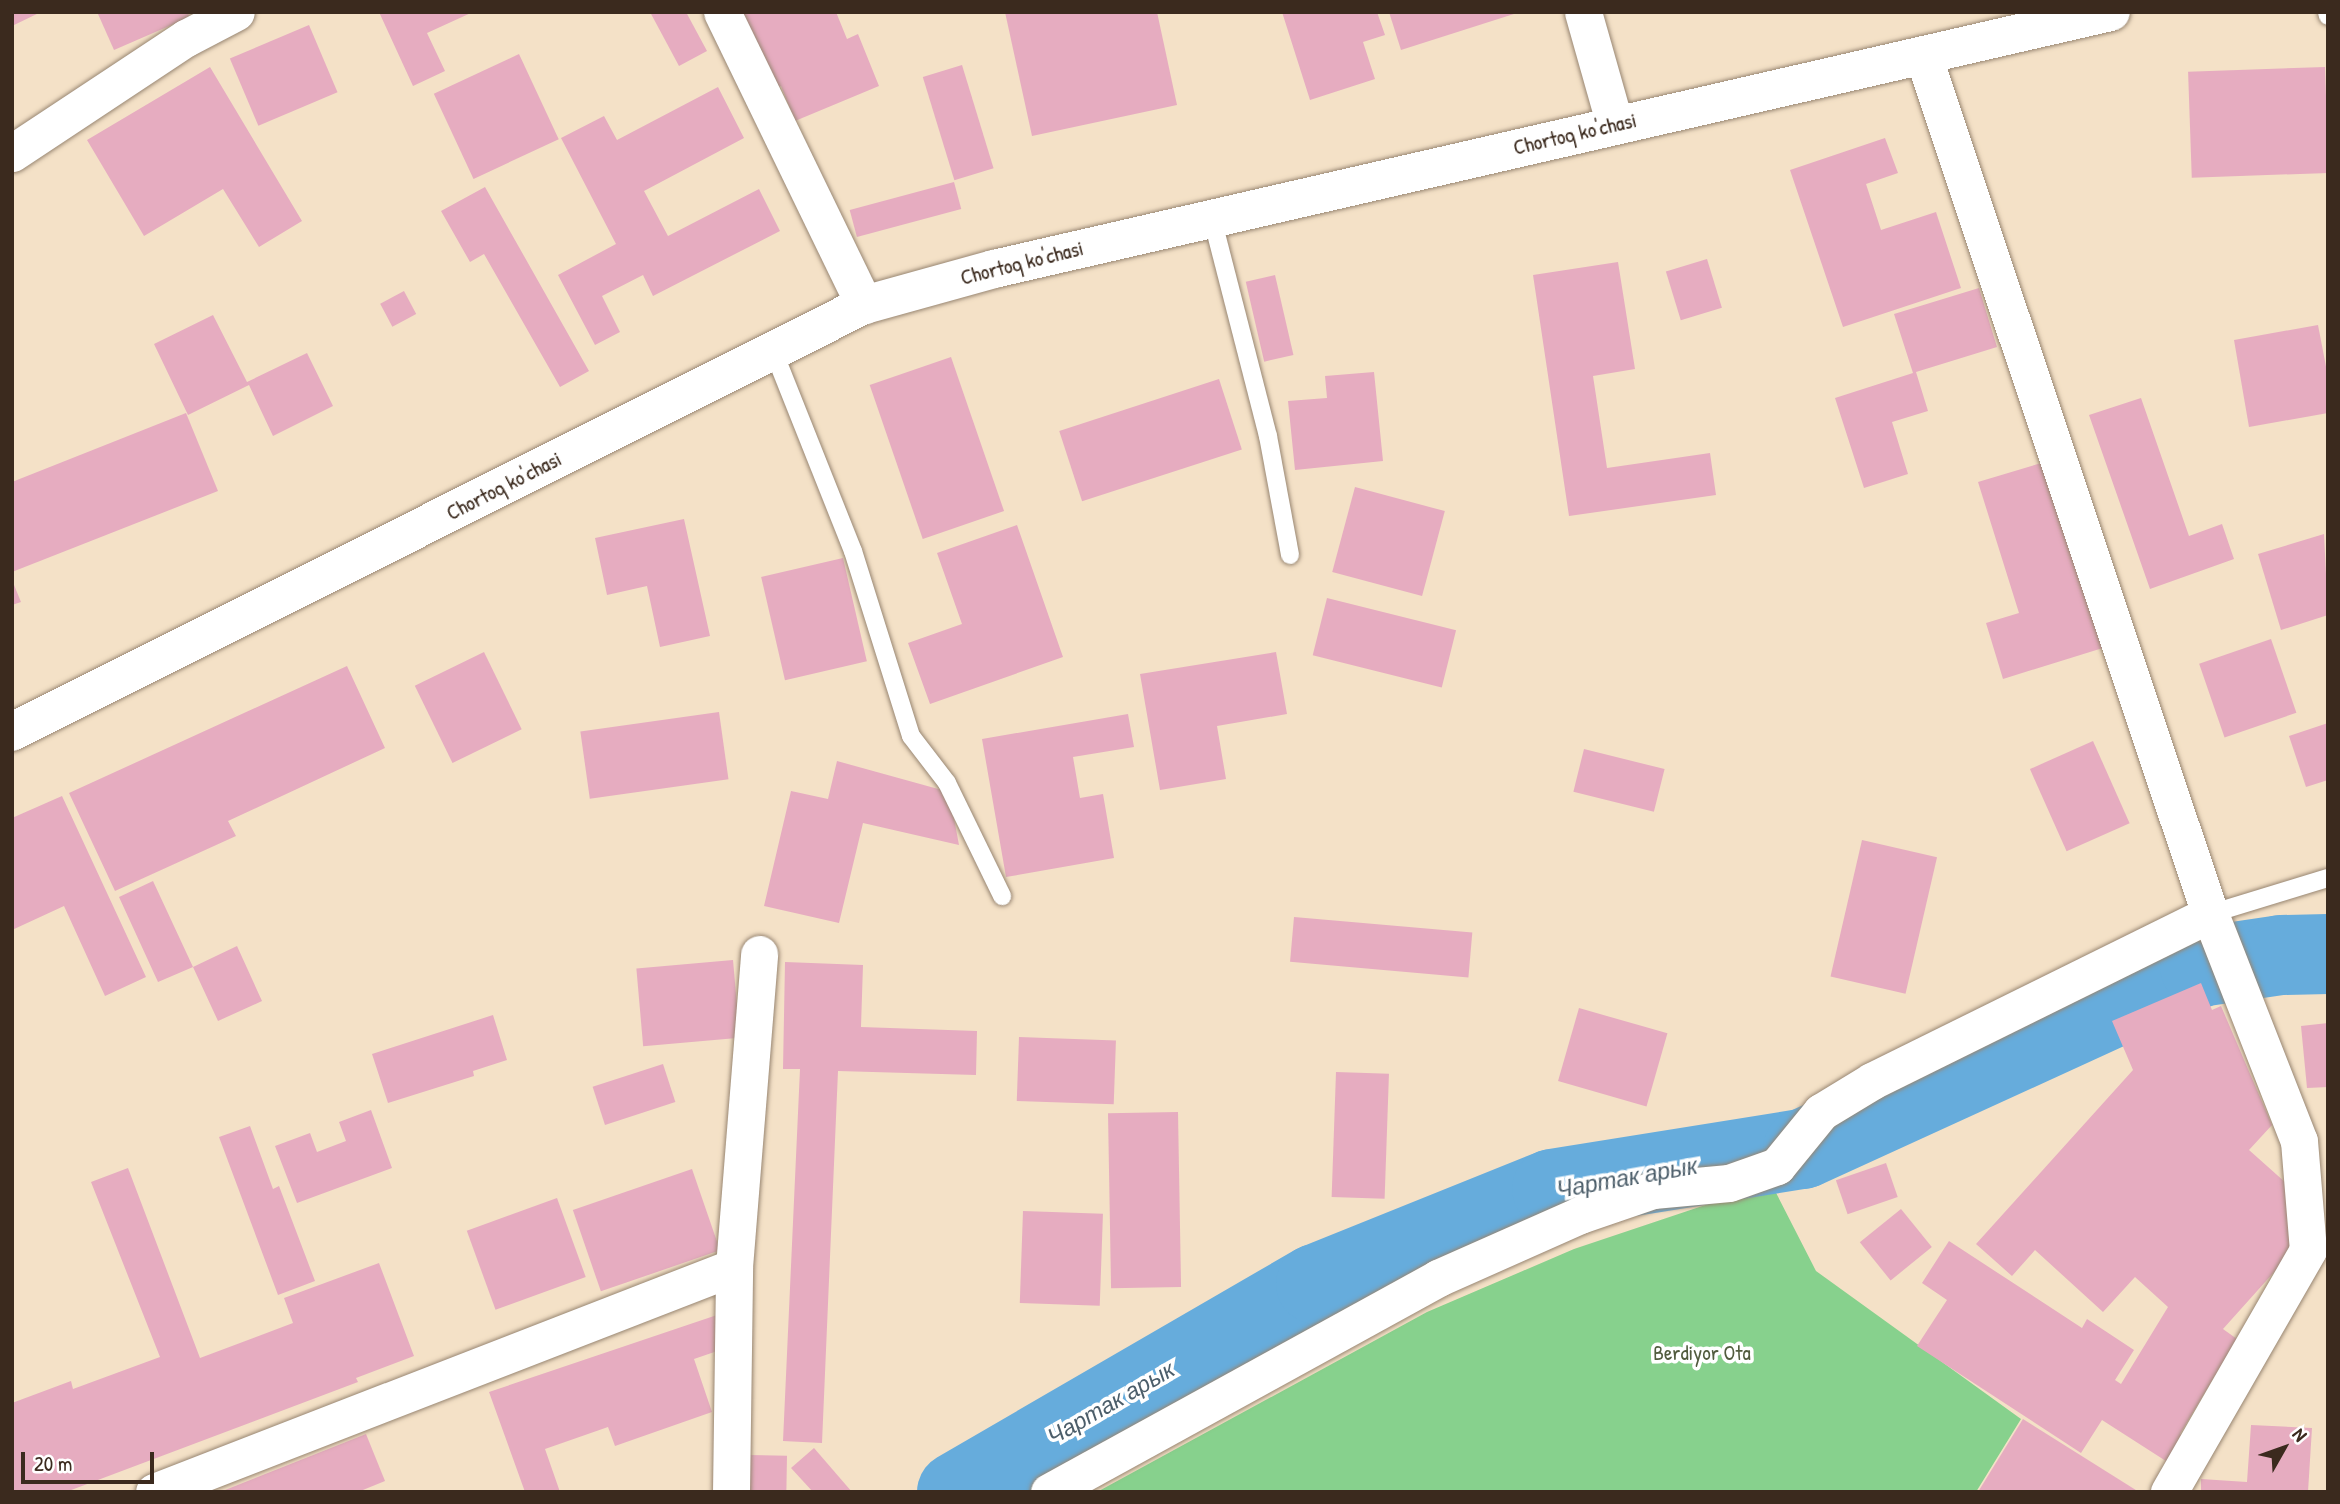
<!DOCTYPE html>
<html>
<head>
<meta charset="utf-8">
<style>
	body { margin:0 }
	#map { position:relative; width:2340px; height:1504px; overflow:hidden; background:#f4e1c7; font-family:"Patrick Hand",sans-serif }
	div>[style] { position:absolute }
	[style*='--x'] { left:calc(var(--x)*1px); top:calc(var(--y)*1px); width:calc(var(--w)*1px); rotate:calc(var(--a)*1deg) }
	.green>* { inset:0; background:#87d18d }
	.river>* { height:80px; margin:-40px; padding:0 40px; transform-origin:40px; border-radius:40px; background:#66acdc }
	.building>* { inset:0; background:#e6acc0; transform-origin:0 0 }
	.roads { filter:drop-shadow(0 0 2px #988672) drop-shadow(0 0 2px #988672) }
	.service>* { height:18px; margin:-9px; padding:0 9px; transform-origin:9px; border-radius:9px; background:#fff }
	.minor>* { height:37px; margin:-18.5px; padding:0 18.5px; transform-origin:18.5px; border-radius:18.5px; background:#fff }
	.tertiary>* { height:38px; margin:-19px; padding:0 19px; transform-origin:19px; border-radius:19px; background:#fff }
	span { translate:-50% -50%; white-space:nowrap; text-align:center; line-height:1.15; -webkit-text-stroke:7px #fff; paint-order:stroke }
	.street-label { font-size:21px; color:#3b2a1e }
	.park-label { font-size:21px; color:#525c3f }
	.water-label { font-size:23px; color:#4c5e6a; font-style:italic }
	.frame { position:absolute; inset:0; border:14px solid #3b2a1e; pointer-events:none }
	.north { position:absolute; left:2249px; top:1413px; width:70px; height:70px; -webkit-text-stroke:5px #fff; paint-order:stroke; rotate:50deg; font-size:19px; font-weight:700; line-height:28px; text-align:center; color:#3b2a1e }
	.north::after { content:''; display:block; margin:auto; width:24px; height:32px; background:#3b2a1e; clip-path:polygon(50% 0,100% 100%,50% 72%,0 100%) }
	.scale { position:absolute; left:21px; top:1452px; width:133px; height:32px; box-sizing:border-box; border:4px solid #3b2a1e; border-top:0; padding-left:9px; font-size:21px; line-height:24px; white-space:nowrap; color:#3b2a1e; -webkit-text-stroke:5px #fff; paint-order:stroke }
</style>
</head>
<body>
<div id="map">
	<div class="green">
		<div style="clip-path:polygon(1771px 1183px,1816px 1271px,2021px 1419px,1976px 1492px,1097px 1492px,1427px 1312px,1574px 1249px)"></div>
	</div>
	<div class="river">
		<div style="--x:957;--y:1492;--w:415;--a:-30.1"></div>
		<div style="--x:1316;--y:1284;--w:254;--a:-21.9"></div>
		<div style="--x:1552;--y:1189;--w:254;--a:-9.1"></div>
		<div style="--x:1803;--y:1149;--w:437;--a:-24.6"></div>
		<div style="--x:2200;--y:967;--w:82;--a:-8.4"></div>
		<div style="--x:2281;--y:955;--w:47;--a:-1.2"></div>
	</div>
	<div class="building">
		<div style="clip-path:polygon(12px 12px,41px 12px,12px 26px)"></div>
		<div style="clip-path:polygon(102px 12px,187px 12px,190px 17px,114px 50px,98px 14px)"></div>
		<div style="clip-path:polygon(379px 12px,473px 12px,427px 33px,445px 71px,413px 86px)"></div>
		<div style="clip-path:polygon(650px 12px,686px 12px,707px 51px,679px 66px)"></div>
		<div style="clip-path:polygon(742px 12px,836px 12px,847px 39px,858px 34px,879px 86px,795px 121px,781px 86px,774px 89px)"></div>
		<div style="clip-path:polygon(1005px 12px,1157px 12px,1177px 105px,1032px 136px)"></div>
		<div style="clip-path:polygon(1282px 12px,1377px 12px,1385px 35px,1363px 42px,1375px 79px,1310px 100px)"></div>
		<div style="clip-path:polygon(1389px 12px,1517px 12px,1517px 13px,1401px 50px)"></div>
		<div style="left:309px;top:25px;width:73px;height:86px;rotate:67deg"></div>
		<div style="left:519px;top:54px;width:94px;height:94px;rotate:65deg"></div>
		<div style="left:962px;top:65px;width:108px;height:41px;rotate:73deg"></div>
		<div style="clip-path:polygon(210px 67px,302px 221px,259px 247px,223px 189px,144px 236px,87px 140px)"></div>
		<div style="left:2325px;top:67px;width:106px;height:137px;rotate:88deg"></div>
		<div style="clip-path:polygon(718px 87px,744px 138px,644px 191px,668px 236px,759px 189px,780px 231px,653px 296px,643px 275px,602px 296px,620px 332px,595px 345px,558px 275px,616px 244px,561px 138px,604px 116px,617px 140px)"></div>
		<div style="clip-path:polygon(1885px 138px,1898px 173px,1866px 184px,1881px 230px,1936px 212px,1961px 288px,1843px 327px,1790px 170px)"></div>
		<div style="left:954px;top:182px;width:28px;height:108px;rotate:75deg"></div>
		<div style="clip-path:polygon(485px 187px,589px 371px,560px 387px,484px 254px,470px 262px,441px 211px)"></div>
		<div style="left:1707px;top:259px;width:51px;height:43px;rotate:73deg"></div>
		<div style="clip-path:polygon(1618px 262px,1635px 369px,1593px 376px,1607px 468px,1710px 453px,1716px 495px,1569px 516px,1533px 275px)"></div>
		<div style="left:1275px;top:275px;width:82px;height:30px;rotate:77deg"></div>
		<div style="clip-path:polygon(1979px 288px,1997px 347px,1916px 372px,1928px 411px,1892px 422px,1908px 474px,1864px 488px,1835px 398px,1913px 373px,1894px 314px)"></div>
		<div style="left:404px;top:291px;width:26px;height:27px;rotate:62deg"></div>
		<div style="clip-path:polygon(213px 315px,247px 382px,307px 353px,333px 406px,273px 436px,249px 385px,188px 415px,154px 344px)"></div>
		<div style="clip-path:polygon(2318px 325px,2328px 377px,2328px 413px,2249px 427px,2234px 340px)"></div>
		<div style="left:951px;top:357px;width:163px;height:86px;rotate:71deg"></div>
		<div style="clip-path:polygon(1374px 372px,1383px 461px,1295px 470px,1288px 401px,1327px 398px,1325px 376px)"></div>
		<div style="left:1219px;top:379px;width:74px;height:168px;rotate:72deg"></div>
		<div style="clip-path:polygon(2141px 398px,2189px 536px,2222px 524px,2234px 559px,2150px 589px,2089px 415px)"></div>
		<div style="clip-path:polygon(186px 413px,218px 491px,12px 572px,12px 482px)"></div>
		<div style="clip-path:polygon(2048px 461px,2106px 647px,2003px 679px,1986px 623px,2019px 613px,1978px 482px)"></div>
		<div style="left:1355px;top:487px;width:93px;height:88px;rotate:15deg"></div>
		<div style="clip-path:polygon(684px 519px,710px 636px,660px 647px,647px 586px,607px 595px,595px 538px)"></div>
		<div style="clip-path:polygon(1017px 525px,1063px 657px,930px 704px,908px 643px,962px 624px,937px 553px)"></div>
		<div style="clip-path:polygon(2324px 534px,2328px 615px,2281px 630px,2258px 554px)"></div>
		<div style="left:843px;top:558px;width:106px;height:84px;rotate:77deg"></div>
		<div style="clip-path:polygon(12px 580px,21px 602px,12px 605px)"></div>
		<div style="left:1327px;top:598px;width:133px;height:59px;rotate:14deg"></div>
		<div style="left:2271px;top:639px;width:78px;height:76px;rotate:71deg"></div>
		<div style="left:484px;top:652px;width:86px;height:77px;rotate:64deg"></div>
		<div style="clip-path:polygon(1276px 652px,1287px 714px,1217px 726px,1226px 779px,1160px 790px,1140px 674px)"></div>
		<div style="clip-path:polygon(347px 666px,385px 748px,228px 821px,236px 836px,115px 891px,69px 793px)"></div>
		<div style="left:719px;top:712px;width:68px;height:140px;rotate:82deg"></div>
		<div style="clip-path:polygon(1128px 714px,1134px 747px,1073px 757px,1080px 798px,1103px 794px,1114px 858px,1006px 877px,982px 739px)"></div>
		<div style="clip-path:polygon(2328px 723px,2328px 780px,2306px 787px,2289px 736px)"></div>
		<div style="left:2093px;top:741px;width:90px;height:69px;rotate:66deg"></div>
		<div style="left:1584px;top:749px;width:83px;height:44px;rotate:14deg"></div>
		<div style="clip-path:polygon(837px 761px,949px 792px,959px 845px,863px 823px,839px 923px,764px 906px,791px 791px,828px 799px)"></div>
		<div style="clip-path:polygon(62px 796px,146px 977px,105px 996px,64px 906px,12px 930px,12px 818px)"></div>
		<div style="left:1862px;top:840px;width:77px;height:140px;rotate:13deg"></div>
		<div style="clip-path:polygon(153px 881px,193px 967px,237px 946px,262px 1001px,218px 1021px,193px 967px,158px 982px,119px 897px)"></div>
		<div style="left:1294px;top:917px;width:179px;height:45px;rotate:5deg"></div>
		<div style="left:733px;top:960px;width:78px;height:97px;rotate:85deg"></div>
		<div style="clip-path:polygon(785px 962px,863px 965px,861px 1027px,977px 1031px,976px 1075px,838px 1071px,822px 1443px,783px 1441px,800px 1069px,783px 1069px)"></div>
		<div style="clip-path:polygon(2201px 983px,2212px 1010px,2221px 1006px,2272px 1125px,2249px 1150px,2296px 1192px,2301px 1242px,2223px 1329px,2237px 1339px,2180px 1434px,2185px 1437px,2169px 1463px,2102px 1420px,2081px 1453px,1917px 1346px,1947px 1300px,1922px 1283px,1949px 1241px,2082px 1328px,2087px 1319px,2134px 1350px,2115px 1380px,2121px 1384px,2168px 1307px,2135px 1277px,2103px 1312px,2035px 1250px,2012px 1276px,1976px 1244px,2133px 1070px,2112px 1021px)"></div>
		<div style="left:1579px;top:1008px;width:92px;height:76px;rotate:16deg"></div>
		<div style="clip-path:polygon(493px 1015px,507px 1060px,473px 1071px,474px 1076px,388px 1103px,372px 1054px)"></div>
		<div style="clip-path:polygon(2328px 1023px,2328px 1087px,2307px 1088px,2301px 1026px)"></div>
		<div style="left:1019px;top:1037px;width:97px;height:64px;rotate:2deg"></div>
		<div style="left:663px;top:1064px;width:40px;height:74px;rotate:72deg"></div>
		<div style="left:1336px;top:1072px;width:53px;height:125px;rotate:2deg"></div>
		<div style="clip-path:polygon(371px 1110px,392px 1168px,297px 1203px,275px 1146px,310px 1133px,317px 1152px,346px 1141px,339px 1122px)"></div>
		<div style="left:1178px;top:1112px;width:175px;height:70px;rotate:89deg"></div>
		<div style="clip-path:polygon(250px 1126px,273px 1189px,279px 1186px,315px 1281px,278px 1295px,219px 1137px)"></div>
		<div style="left:1886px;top:1163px;width:36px;height:53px;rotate:71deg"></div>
		<div style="clip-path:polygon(128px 1168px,200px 1358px,293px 1323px,284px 1298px,379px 1263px,414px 1356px,356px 1378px,358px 1382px,66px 1492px,12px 1492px,12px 1403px,71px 1381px,73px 1389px,160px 1357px,91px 1182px)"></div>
		<div style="left:692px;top:1169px;width:86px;height:126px;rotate:71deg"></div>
		<div style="left:557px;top:1198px;width:84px;height:96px;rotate:70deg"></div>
		<div style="left:1901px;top:1209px;width:49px;height:53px;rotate:51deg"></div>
		<div style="left:1023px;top:1211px;width:80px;height:92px;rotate:2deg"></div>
		<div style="clip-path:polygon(717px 1315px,729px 1347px,694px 1359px,712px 1412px,615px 1446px,608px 1427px,545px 1449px,560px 1492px,525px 1492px,489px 1392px)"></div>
		<div style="clip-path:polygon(2023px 1419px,2139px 1492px,1978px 1492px)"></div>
		<div style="clip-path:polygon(2251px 1425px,2312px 1428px,2308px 1492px,2201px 1492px,2201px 1479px,2247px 1482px)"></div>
		<div style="clip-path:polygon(366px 1434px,385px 1481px,358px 1492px,220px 1492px)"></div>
		<div style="clip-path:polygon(814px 1448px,852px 1492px,813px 1492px,791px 1468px)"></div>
		<div style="left:747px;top:1455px;width:40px;height:37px;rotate:1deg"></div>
	</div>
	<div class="roads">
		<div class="service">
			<div style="--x:2327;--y:12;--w:4;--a:76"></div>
			<div style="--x:1212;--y:218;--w:225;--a:75.6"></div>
			<div style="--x:1268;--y:436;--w:121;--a:79.5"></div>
			<div style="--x:773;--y:350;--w:216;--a:68.3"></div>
			<div style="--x:853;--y:551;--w:194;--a:72.6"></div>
			<div style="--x:911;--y:736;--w:59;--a:52.5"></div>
			<div style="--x:947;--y:783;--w:126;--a:64"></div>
			<div style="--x:2210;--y:914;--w:123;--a:-17"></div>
		</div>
		<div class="minor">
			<div style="--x:722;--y:12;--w:326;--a:64.1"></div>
			<div style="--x:1583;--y:12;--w:117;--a:74.2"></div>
			<div style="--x:1923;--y:55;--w:906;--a:71.53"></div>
			<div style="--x:2210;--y:914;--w:244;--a:68.6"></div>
			<div style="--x:2299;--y:1141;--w:109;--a:85.3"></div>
			<div style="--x:2308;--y:1250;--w:279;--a:119.9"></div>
			<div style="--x:12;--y:153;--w:209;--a:-33.5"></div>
			<div style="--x:186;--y:38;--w:56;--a:-27.5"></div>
			<div style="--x:154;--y:1492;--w:622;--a:-21.2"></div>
			<div style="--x:731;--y:1492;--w:225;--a:-89.2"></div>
			<div style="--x:734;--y:1267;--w:314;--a:-85.4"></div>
			<div style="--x:1049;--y:1492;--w:444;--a:-28.8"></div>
			<div style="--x:1438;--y:1278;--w:155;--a:-23.9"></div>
			<div style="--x:1580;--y:1215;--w:77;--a:-18.9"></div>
			<div style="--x:1653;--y:1190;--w:76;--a:-5.3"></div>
			<div style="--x:1729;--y:1183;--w:51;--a:-19.5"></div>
			<div style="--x:1777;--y:1166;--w:70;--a:-50.8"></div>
			<div style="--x:1821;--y:1112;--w:60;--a:-31.3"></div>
			<div style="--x:1872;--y:1081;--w:377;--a:-26.3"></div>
		</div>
		<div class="tertiary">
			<div style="--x:12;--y:732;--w:953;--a:-26.62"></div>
			<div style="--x:864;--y:305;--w:135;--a:-15.5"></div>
			<div style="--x:994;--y:269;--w:1146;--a:-12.96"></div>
		</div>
	</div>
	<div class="street-label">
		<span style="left:1575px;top:134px;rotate:-13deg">Chortoq ko'chasi</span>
		<span style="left:1022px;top:263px;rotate:-14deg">Chortoq ko'chasi</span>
		<span style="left:504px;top:486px;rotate:-27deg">Chortoq ko'chasi</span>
	</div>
	<div class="park-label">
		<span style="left:1702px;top:1353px">Berdiyor Ota</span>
	</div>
	<div class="water-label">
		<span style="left:1627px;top:1178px;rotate:-10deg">Чартак арык</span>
		<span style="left:1111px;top:1403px;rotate:-30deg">Чартак арык</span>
	</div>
	<div class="frame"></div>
	<div class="north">N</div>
	<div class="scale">20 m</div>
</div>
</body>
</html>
